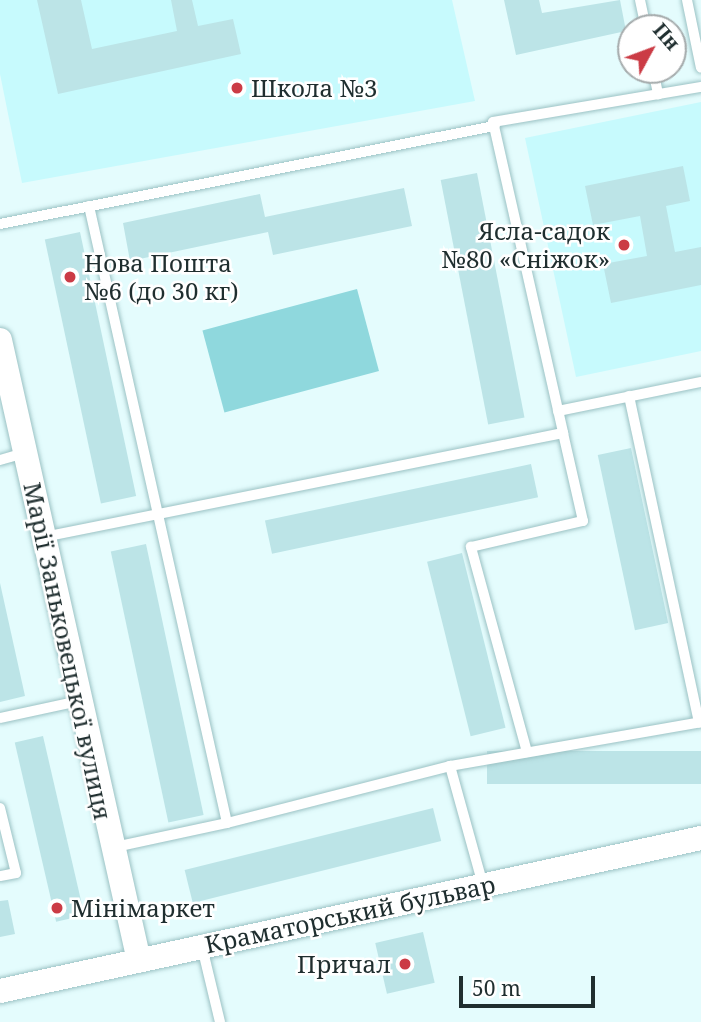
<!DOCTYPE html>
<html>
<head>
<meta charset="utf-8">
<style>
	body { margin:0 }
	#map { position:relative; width:701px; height:1022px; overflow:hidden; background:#e4fcfd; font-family:"Noto Serif",serif }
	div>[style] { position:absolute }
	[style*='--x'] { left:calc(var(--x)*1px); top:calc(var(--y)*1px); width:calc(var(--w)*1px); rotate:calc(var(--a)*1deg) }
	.built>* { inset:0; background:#c7fafd }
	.green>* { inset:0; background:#8fd8dd; transform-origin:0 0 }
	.building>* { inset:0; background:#bce4e7; transform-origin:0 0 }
	.roads { filter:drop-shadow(0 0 2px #9bc2c4) drop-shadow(0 0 2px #9bc2c4) }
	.service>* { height:10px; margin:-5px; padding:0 5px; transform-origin:5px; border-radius:5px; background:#fff }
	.tertiary>* { height:24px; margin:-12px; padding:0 12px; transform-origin:12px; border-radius:12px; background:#fff }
	.dots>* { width:19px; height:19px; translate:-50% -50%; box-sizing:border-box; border:4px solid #fff; border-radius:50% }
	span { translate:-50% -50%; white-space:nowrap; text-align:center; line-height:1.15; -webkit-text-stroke:5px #fff; paint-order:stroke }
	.poi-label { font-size:24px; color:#1f2e2f }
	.left { translate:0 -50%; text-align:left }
	.right { translate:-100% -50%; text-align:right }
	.street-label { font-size:24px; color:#1f2e2f }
	.north { position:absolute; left:617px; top:14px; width:70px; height:70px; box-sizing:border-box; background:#fff; border:2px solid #a5abac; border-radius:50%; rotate:49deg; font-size:19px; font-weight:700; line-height:28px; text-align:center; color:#1f2e2f }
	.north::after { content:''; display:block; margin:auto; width:24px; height:32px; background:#cb3b45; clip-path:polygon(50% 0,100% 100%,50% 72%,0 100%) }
	.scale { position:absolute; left:459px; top:976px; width:136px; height:32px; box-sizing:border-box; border:4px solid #1f2e2f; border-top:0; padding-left:9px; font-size:21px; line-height:24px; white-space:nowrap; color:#1f2e2f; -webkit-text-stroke:5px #fff; paint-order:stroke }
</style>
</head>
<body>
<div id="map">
	<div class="built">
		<div style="clip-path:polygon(0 0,452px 0,475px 101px,22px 183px,0 74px)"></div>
		<div style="clip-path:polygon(701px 102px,701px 351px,576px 377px,525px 138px)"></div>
	</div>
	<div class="green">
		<div style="left:357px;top:289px;width:85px;height:160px;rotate:75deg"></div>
	</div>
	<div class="building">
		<div style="clip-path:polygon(37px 0,81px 0,92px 49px,177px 31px,171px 0,192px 0,198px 26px,233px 19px,241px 54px,58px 94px)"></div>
		<div style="clip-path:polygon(504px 0,539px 0,542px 13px,620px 0,626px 31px,516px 55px)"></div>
		<div style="clip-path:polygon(683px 166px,690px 201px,666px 206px,675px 252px,701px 247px,701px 285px,611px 303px,603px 264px,647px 256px,640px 216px,593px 225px,585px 186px)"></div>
		<div style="left:477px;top:173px;width:249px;height:37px;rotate:79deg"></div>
		<div style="clip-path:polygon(404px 188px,412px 226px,273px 255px,268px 232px,130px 261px,123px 223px,260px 194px,265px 217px)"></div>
		<div style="left:80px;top:232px;width:270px;height:36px;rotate:78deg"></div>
		<div style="left:631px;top:448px;width:179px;height:34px;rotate:78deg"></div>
		<div style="left:531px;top:464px;width:34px;height:272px;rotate:78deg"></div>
		<div style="left:146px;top:544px;width:277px;height:36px;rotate:78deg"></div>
		<div style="left:462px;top:553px;width:180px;height:36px;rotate:76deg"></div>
		<div style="clip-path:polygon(0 583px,25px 696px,0 702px)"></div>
		<div style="left:43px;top:736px;width:184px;height:29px;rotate:77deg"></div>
		<div style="left:701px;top:751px;width:33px;height:214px;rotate:90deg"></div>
		<div style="left:433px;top:808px;width:34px;height:256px;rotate:76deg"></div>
		<div style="clip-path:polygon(8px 900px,15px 934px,0 937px,0 901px)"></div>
		<div style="left:423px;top:932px;width:52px;height:49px;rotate:77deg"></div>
	</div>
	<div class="roads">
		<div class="service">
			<div style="--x:640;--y:0;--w:29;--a:78"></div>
			<div style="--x:687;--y:0;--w:69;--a:78.4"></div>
			<div style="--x:653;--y:70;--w:25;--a:78"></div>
			<div style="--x:494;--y:126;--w:4;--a:-104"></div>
			<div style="--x:493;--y:122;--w:211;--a:-9.6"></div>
			<div style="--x:89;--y:206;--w:632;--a:77.39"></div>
			<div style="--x:0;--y:224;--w:504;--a:-11.22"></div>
			<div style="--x:494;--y:126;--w:315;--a:77.3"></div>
			<div style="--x:563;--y:433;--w:529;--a:168.67"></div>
			<div style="--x:629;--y:396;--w:334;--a:77.9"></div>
			<div style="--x:558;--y:411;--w:146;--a:-11.5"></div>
			<div style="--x:0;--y:460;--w:25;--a:-16"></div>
			<div style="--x:0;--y:718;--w:81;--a:-12.1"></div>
			<div style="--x:527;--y:752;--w:213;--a:-105.3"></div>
			<div style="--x:471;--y:547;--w:115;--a:-13.1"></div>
			<div style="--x:583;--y:521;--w:90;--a:-102.8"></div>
			<div style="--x:450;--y:766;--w:123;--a:74.5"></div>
			<div style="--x:0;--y:808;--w:67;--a:76.2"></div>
			<div style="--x:16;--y:873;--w:16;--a:169"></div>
			<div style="--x:115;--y:847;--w:115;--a:-12.1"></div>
			<div style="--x:227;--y:823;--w:230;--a:-14.3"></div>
			<div style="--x:450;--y:766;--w:255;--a:-9.9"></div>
			<div style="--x:202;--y:947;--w:77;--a:76.5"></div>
		</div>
		<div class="tertiary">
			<div style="--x:0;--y:340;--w:636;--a:77.38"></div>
			<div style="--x:0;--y:991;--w:718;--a:-12.31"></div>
		</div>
	</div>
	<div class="dots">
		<div style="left:237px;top:88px;background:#cb3b45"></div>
		<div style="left:624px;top:245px;background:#cb3b45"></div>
		<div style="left:70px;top:277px;background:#cb3b45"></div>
		<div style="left:57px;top:908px;background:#cb3b45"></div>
		<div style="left:405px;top:964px;background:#cb3b45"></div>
	</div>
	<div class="poi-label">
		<span class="left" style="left:251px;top:88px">Школа №3</span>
		<span class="right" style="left:610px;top:245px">Ясла-садок<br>№80 «Сніжок»</span>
		<span class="left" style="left:84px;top:277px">Нова Пошта<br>№6 (до 30 кг)</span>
		<span class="left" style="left:71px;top:908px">Мінімаркет</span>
		<span class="right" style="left:391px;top:964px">Причал</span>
	</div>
	<div class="street-label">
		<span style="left:68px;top:651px;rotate:78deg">Марії Заньковецької вулиця</span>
		<span style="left:350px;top:914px;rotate:-12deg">Краматорський бульвар</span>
	</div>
	<div class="north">Пн</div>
	<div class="scale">50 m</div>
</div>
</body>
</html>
